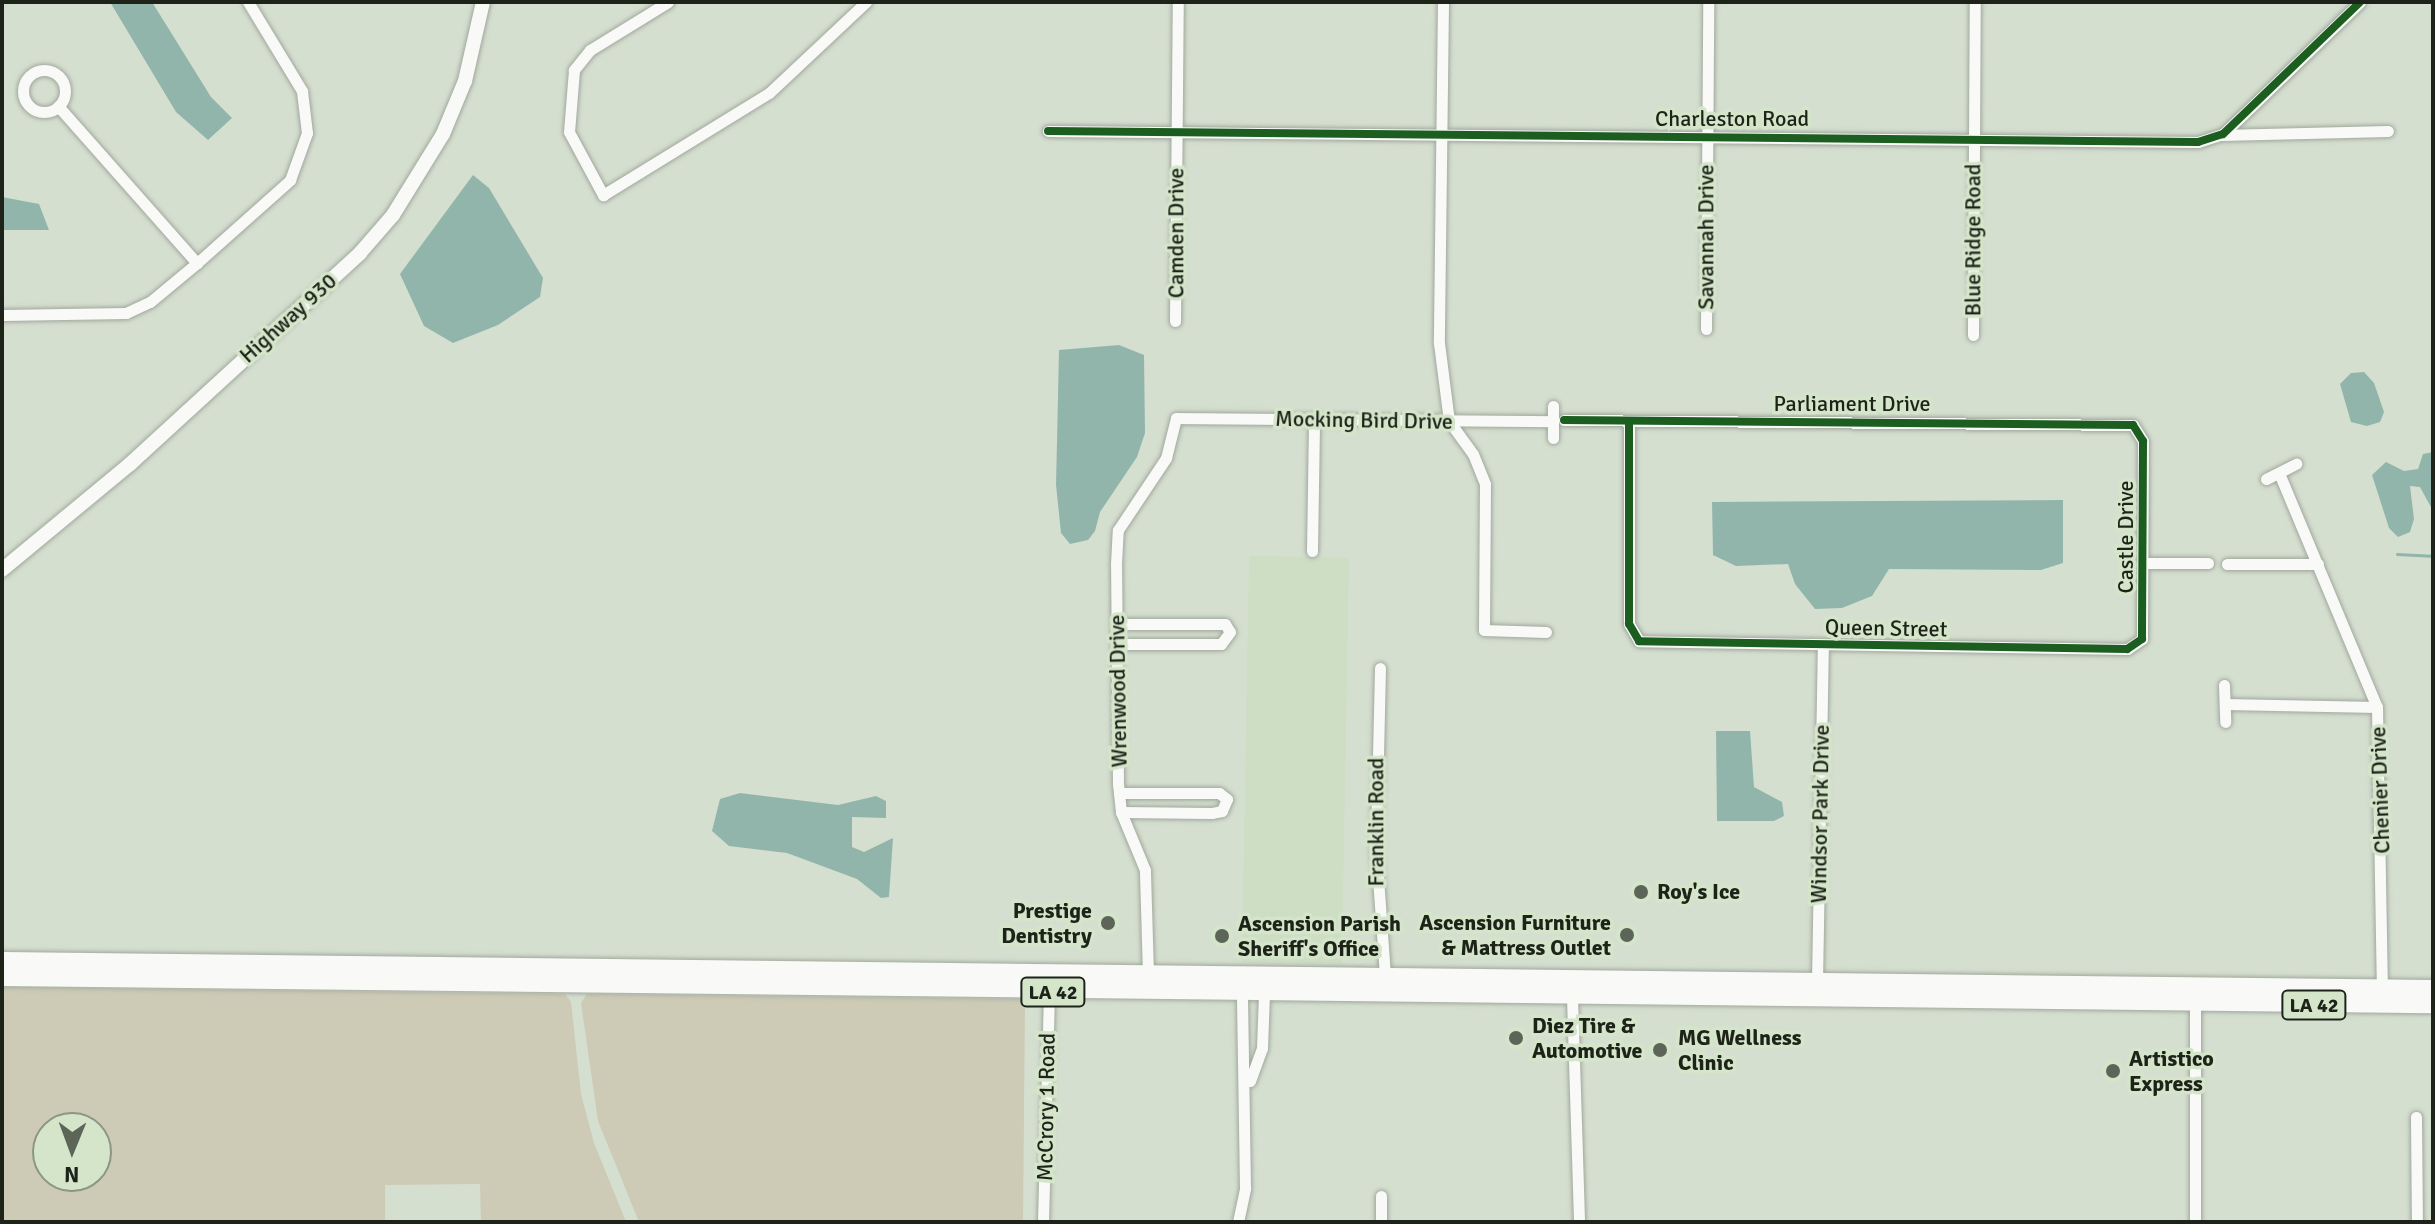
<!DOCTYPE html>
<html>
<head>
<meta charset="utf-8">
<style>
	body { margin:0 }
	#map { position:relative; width:2435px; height:1224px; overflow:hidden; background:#d5dfd0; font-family:Signika,sans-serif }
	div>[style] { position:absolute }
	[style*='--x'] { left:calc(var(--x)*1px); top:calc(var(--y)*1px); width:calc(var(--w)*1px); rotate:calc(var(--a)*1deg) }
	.built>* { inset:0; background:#cedec5; transform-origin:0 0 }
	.green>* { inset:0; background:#cdcab5 }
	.water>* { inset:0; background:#92b5ab }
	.stream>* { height:3px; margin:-1.5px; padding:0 1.5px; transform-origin:1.5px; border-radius:1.5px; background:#92b5ab }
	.roads { filter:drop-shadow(0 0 2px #a1a89d) drop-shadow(0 0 2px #a1a89d) }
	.minor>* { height:11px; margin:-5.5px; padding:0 5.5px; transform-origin:5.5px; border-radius:5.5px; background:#f9faf8 }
	.minor>.ring { margin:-5.5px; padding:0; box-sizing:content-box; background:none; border:11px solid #f9faf8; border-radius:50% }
	.tertiary>* { height:14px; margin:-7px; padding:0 7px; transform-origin:7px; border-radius:7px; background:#f9faf8 }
	.primary>* { height:18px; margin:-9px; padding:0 9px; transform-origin:9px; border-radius:9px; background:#f9faf8 }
	.cycleway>* { height:8px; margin:-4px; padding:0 4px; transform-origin:4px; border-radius:4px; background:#1b5e20 }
	.dots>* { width:22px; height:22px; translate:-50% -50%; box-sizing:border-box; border:4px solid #d4e5ca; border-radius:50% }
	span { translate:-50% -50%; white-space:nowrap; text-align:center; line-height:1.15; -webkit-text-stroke:7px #d4e5ca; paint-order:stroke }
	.shield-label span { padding:2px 6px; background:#d4e5ca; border:2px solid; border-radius:6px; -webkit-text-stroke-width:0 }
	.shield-label { font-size:20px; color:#1d2319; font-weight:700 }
	.street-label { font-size:22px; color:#1d2319 }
	.poi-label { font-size:22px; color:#1d2319; font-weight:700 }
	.left { translate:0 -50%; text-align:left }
	.right { translate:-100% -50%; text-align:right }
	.frame { position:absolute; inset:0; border:4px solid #1d2319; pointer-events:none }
	.north { position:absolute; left:32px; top:1112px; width:80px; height:80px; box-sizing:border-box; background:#d4e5ca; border:2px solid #8b9783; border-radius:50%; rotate:181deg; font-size:22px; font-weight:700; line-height:32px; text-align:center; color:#1d2319 }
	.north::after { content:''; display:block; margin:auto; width:28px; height:36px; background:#5d6559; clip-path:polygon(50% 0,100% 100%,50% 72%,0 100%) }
</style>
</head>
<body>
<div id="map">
	<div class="built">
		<div style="left:1249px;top:556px;width:100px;height:407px;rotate:1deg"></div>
	</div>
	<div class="green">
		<div style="clip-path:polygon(evenodd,2px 987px,565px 994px,571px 1002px,581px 1094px,594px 1143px,626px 1222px,481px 1222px,480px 1184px,385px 1185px,385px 1222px,2px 1222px,2px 987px,48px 1128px,96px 1128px,96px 1176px,48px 1176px,48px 1128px)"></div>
		<div style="clip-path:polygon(587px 994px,1025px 999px,1023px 1222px,639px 1222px,598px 1121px,581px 1003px)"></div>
	</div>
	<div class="water">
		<div style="clip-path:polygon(110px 2px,152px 2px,211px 97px,232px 118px,208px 140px,176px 112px)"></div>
		<div style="clip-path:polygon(473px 175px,489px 188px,543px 278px,540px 297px,498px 325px,453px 343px,424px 326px,400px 274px)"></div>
		<div style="clip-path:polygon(2px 197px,39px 204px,49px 230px,2px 230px)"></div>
		<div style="clip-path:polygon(1119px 345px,1144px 355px,1145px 433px,1137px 457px,1100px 512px,1095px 531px,1088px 540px,1070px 544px,1061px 533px,1056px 485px,1059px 350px)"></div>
		<div style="clip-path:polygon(2364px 372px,2374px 383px,2384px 412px,2380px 422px,2367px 426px,2351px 422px,2340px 384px,2351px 373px)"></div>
		<div style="clip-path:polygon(2433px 452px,2433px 511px,2420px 487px,2410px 486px,2414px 519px,2410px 532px,2398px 537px,2389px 528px,2372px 475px,2386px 462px,2404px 471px,2418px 469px,2423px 454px)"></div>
		<div style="clip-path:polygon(2063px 500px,2063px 563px,2041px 570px,1889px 569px,1872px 596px,1842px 608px,1815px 609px,1795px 584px,1788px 564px,1736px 566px,1713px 555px,1712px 502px)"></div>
		<div style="clip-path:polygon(1716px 731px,1750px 731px,1754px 787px,1782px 802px,1784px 816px,1774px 821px,1717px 821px)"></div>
		<div style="clip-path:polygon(740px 793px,838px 805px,876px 796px,886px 801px,886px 818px,852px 817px,852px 847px,864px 852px,893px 838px,889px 897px,881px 898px,857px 879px,787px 853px,729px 846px,712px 831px,720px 799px)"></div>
	</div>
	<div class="stream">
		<div style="--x:2397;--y:554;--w:34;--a:3"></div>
	</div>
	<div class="roads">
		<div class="minor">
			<div style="--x:668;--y:2;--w:92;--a:148.4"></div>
			<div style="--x:590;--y:50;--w:26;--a:129"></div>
			<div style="--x:574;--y:70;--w:62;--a:94.6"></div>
			<div style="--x:569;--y:132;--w:72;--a:61.6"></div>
			<div style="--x:603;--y:195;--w:195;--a:-31.6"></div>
			<div style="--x:769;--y:93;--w:133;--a:-43.2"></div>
			<div style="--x:1443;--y:2;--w:341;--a:90.7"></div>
			<div style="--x:1439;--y:343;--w:79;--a:82.7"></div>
			<div style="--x:1449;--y:421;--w:41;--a:54"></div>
			<div style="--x:1473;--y:454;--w:32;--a:68"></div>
			<div style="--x:1485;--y:484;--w:146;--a:90.4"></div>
			<div style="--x:1484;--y:630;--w:62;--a:1.8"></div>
			<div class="ring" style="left:23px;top:70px;width:31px;height:31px"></div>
			<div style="--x:58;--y:106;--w:210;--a:48.5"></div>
			<div style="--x:197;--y:263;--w:125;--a:-41.7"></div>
			<div style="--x:290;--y:180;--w:50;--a:-70.1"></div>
			<div style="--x:307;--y:133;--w:42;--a:-96.8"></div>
			<div style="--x:302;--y:91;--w:104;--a:-121.2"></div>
			<div style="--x:1048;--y:131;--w:1150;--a:0.55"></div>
			<div style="--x:2198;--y:142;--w:26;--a:-18"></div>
			<div style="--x:2223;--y:134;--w:190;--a:-43.9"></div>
			<div style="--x:2221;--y:135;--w:167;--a:-1.4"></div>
			<div style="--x:2;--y:315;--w:124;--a:-0.9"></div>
			<div style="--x:126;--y:313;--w:26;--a:-25"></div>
			<div style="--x:150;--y:302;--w:61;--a:-39.7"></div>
			<div style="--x:1175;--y:321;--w:319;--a:-89.5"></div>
			<div style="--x:1706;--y:329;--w:327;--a:-89.6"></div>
			<div style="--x:1973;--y:335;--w:333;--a:-89.7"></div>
			<div style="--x:1564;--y:420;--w:569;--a:0.5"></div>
			<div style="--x:2133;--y:425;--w:19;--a:58"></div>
			<div style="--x:2143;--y:441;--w:198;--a:90.3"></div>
			<div style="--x:2142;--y:639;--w:18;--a:146"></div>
			<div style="--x:2127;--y:649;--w:488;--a:-179.1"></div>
			<div style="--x:1639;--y:641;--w:20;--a:-120"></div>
			<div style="--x:1629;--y:624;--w:203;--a:-90"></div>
			<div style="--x:1553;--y:438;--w:32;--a:-90"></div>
			<div style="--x:2279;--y:473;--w:254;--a:67.3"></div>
			<div style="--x:2377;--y:707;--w:284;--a:89"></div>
			<div style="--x:2266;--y:479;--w:34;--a:-27"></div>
			<div style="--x:1312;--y:551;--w:133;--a:-89.1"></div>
			<div style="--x:2144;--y:563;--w:64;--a:0"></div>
			<div style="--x:2227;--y:564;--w:91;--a:0"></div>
			<div style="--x:1118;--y:624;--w:107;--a:0"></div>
			<div style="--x:1225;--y:624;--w:9;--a:58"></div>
			<div style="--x:1230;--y:632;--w:15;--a:127"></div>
			<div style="--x:1221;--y:644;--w:103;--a:180"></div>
			<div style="--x:1380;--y:668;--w:182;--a:91.3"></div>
			<div style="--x:1376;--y:850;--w:126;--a:85.9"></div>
			<div style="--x:2224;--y:685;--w:37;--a:88"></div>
			<div style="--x:2225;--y:704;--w:152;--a:1.1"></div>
			<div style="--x:1119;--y:793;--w:100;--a:0"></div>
			<div style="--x:1219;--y:793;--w:10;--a:37"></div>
			<div style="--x:1227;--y:799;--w:13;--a:113"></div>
			<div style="--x:1222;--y:811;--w:10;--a:169"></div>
			<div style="--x:1212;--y:813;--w:91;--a:-179.4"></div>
			<div style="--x:1148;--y:974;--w:104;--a:-91.7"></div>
			<div style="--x:1145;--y:870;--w:63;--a:-112.5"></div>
			<div style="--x:1121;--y:812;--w:27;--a:-96"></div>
			<div style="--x:1118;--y:785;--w:221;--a:-90.5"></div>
			<div style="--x:1116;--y:564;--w:34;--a:-87"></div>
			<div style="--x:1118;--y:530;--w:87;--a:-56.3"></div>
			<div style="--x:1166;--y:458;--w:41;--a:-76"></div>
			<div style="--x:1176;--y:418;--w:377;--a:0.5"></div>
			<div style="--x:1817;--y:982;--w:337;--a:-89"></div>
			<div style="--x:1572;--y:997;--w:225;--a:88.2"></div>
			<div style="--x:1250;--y:1081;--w:35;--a:-70"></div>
			<div style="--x:1262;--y:1048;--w:55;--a:-87.9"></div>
			<div style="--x:2416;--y:1117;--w:105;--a:89.5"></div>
			<div style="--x:1043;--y:1222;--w:231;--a:-88.5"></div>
			<div style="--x:1238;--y:1222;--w:35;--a:-78"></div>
			<div style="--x:1245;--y:1188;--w:195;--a:-90.9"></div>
			<div style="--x:1381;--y:1222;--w:26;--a:-90"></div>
			<div style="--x:2195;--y:1222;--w:217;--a:-90"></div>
		</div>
		<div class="tertiary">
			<div style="--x:2;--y:570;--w:166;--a:-39.6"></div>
			<div style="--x:130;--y:464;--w:312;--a:-42.5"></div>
			<div style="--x:360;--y:253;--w:50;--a:-49"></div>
			<div style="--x:393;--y:215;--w:95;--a:-58.3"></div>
			<div style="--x:443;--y:134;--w:57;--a:-67.5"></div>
			<div style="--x:465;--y:81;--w:81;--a:-77.2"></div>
		</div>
		<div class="primary">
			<div style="--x:2;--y:961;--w:2431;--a:0.66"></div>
			<div style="--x:2;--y:977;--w:2431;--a:0.64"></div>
		</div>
	</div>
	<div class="cycleway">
		<div style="--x:1048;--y:131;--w:1150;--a:0.55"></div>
		<div style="--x:2198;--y:142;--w:26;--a:-18"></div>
		<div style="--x:2223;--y:134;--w:190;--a:-43.9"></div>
		<div style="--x:1564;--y:420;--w:569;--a:0.5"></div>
		<div style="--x:2133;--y:425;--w:19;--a:58"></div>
		<div style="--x:2143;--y:441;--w:198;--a:90.3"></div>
		<div style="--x:2142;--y:639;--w:18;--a:146"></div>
		<div style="--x:2127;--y:649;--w:488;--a:-179.1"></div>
		<div style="--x:1639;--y:641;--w:20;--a:-120"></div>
		<div style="--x:1629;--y:624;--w:203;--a:-90"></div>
	</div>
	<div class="dots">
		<div style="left:1641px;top:892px;background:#5d6559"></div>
		<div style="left:1108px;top:923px;background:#5d6559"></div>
		<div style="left:1627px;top:935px;background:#5d6559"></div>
		<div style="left:1222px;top:936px;background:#5d6559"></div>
		<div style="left:1516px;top:1038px;background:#5d6559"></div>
		<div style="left:1660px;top:1050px;background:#5d6559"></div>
		<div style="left:2113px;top:1071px;background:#5d6559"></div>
	</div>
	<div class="shield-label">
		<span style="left:1053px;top:992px">LA 42</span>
		<span style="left:2314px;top:1005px">LA 42</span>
	</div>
	<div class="street-label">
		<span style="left:1732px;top:119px">Charleston Road</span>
		<span style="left:1176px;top:233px;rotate:-90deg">Camden Drive</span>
		<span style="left:1706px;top:237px;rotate:-90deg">Savannah Drive</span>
		<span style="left:1973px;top:240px;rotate:-90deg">Blue Ridge Road</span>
		<span style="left:288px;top:318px;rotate:-42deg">Highway 930</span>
		<span style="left:1852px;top:404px">Parliament Drive</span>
		<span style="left:1364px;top:420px;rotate:1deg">Mocking Bird Drive</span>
		<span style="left:2126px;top:537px;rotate:-90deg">Castle Drive</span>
		<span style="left:1886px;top:628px;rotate:1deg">Queen Street</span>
		<span style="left:1118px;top:691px;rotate:-91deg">Wrenwood Drive</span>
		<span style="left:2380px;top:790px;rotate:-92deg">Chenier Drive</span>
		<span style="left:1820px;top:814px;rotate:-89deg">Windsor Park Drive</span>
		<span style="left:1376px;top:822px;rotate:-90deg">Franklin Road</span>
		<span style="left:1046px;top:1107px;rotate:-89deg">McCrory 1 Road</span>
	</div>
	<div class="poi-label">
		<span class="left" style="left:1657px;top:892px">Roy's Ice</span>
		<span class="right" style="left:1092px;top:923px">Prestige<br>Dentistry</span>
		<span class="right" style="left:1611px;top:935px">Ascension Furniture<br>&amp; Mattress Outlet</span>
		<span class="left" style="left:1238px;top:936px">Ascension Parish<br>Sheriff's Office</span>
		<span class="left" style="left:1532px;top:1038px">Diez Tire &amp;<br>Automotive</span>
		<span class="left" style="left:1678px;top:1050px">MG Wellness<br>Clinic</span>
		<span class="left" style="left:2129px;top:1071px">Artistico<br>Express</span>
	</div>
	<div class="frame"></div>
	<div class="north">N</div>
</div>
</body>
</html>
